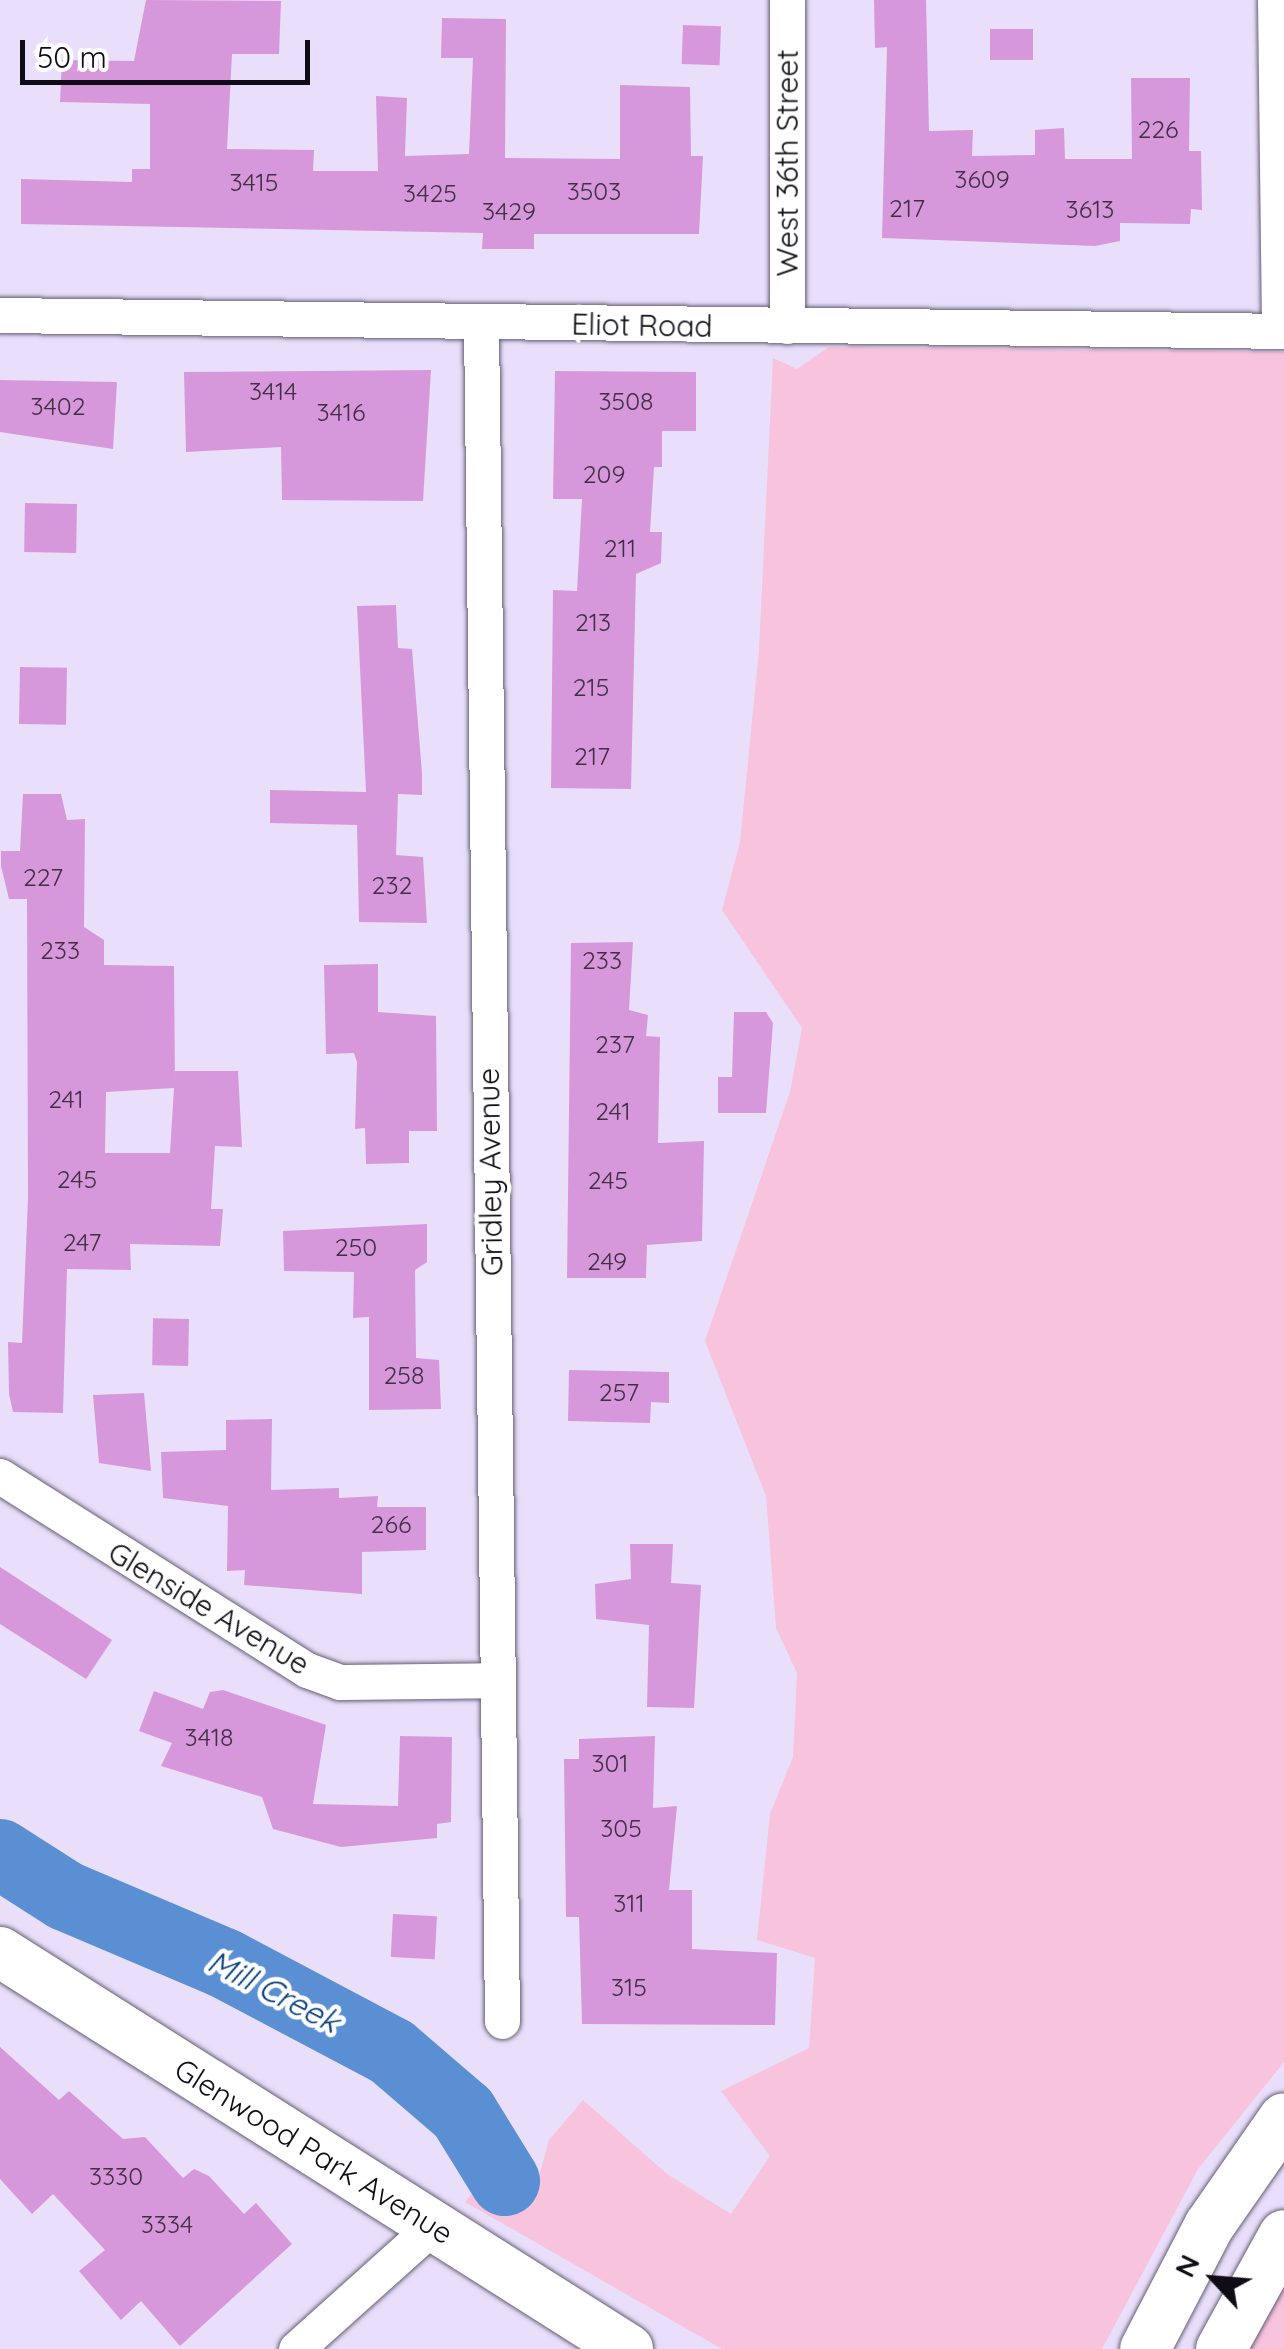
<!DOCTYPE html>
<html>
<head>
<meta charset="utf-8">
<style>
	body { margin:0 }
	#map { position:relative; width:1284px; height:2349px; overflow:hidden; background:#e9dffa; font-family:Quicksand,sans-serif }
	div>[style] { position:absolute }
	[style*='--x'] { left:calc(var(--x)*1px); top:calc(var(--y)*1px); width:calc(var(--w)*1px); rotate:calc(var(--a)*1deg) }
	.green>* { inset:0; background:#f8c3dd }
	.river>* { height:70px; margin:-35px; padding:0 35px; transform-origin:35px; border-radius:35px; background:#5a8fd3 }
	.building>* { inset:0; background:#d798db; transform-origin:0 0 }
	.roads { filter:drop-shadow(0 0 2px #665e75) drop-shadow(0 0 2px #665e75) }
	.street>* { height:35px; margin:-17.5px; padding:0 17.5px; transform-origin:17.5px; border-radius:17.5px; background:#fff }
	.secondary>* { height:50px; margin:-25px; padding:0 25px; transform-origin:25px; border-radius:25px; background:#fff }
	span { translate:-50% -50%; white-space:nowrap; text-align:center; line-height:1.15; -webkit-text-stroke:9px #fff; paint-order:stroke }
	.number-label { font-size:25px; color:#412f46 }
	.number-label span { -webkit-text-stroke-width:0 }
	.street-label { font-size:30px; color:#0f0c15 }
	.water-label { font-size:32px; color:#08407e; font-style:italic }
	.north { position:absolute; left:1164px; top:2229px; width:100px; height:100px; -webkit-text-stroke:8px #fff; paint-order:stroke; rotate:296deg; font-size:28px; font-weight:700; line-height:40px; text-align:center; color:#0f0c15 }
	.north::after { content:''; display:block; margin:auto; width:35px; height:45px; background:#0f0c15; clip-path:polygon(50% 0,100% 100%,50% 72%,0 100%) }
	.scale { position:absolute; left:20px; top:40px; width:290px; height:45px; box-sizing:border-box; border:5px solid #0f0c15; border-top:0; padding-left:12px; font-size:30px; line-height:35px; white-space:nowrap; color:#0f0c15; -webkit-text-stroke:8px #fff; paint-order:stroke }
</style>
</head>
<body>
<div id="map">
	<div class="green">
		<div style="clip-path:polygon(829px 347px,1284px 352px,1284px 2062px,1198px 2169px,1102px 2349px,722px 2349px,465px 2202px,479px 2185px,539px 2176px,549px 2140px,583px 2100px,667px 2174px,731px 2214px,770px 2156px,721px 2091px,809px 2048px,815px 1958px,757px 1940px,770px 1814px,793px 1757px,797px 1673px,776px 1628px,766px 1496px,705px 1341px,790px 1092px,802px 1028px,722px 910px,740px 842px,759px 650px,773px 358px,797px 369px)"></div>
		<div style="clip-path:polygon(1284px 2282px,1284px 2349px,1248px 2349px)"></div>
	</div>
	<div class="river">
		<div style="--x:0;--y:1854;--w:78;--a:32.5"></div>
		<div style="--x:66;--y:1896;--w:172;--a:23"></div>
		<div style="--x:224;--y:1963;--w:190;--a:27.9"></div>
		<div style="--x:392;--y:2052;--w:94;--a:40.7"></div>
		<div style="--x:463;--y:2113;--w:80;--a:58.3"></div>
	</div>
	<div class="building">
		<div style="clip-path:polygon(146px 0,281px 1px,279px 54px,232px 54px,227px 149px,314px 150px,313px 171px,378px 171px,376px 96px,407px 98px,405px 156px,469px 154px,473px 58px,441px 58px,442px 18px,506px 19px,505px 158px,620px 159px,620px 85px,690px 87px,691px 156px,703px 156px,699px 234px,534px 234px,534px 249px,482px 249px,483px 233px,21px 224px,21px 179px,132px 182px,132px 169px,150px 169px,150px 104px,60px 102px,62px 60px,134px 61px)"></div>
		<div style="clip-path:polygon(874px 0,926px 0,929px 131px,973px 130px,972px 156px,1035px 155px,1035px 130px,1064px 128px,1065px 159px,1132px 159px,1131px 78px,1190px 78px,1189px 151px,1201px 151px,1202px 210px,1191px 209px,1190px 224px,1120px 223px,1120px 241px,1095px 246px,882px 238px,887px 47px,875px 48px)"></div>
		<div style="left:683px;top:25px;width:38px;height:39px;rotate:2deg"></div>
		<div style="left:990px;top:29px;width:43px;height:31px"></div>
		<div style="clip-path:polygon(431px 370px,423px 501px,282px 500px,281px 447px,186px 452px,184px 372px)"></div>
		<div style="clip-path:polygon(555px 371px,696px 372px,696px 431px,662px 431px,662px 467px,654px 467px,650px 532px,662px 532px,661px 563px,636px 574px,631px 789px,551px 788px,553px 590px,577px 591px,582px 499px,553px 499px)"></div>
		<div style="clip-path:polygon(0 380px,117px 382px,113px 449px,0 432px)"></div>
		<div style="left:25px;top:503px;width:52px;height:49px;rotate:1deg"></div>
		<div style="clip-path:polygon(396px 605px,398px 648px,412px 649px,422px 773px,422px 795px,398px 794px,396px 855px,423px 857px,427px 923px,359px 922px,357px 825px,270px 823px,270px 790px,366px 792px,357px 606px)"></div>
		<div style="left:20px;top:667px;width:47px;height:57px;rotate:1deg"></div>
		<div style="clip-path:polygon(evenodd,23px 794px,61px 794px,67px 820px,85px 819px,84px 927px,104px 940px,104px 965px,174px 966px,175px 1084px,175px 1071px,238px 1071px,242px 1147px,215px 1146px,211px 1209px,223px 1209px,220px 1246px,130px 1244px,131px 1270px,67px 1269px,63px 1413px,13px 1412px,9px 1394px,8px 1342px,22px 1343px,28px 1198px,27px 899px,9px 899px,1px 866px,1px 851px,20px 851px,23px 794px,174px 1088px,170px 1153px,105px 1153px,106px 1092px,174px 1088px)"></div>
		<div style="clip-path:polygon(633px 942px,629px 1010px,648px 1015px,646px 1036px,660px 1037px,658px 1143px,704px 1141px,702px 1241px,647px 1245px,646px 1278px,567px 1278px,571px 943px)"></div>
		<div style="clip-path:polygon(378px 964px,378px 1012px,436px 1016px,437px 1131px,409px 1131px,409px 1163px,366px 1164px,365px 1128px,355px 1129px,357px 1062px,354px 1053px,326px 1054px,324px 965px)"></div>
		<div style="clip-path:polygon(734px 1012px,766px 1012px,773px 1023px,766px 1113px,718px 1113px,718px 1077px,732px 1077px)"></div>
		<div style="clip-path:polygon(427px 1224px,427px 1262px,415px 1270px,416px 1358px,439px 1360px,441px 1409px,369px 1410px,369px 1317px,353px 1318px,354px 1272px,284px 1271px,283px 1231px)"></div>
		<div style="left:189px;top:1319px;width:47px;height:36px;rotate:91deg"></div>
		<div style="clip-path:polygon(569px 1370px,669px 1372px,669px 1403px,651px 1402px,650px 1423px,568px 1421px)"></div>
		<div style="clip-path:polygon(144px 1393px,151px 1471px,99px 1463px,93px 1395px)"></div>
		<div style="clip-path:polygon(272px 1419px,271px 1490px,339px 1488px,339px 1498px,378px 1496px,377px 1507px,426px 1507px,426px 1550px,362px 1552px,362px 1594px,244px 1585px,245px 1570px,227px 1571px,228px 1506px,163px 1498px,161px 1452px,226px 1450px,226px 1420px)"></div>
		<div style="clip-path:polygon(630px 1544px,673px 1544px,671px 1583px,701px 1585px,694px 1708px,647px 1707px,649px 1625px,596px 1619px,595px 1584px,631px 1579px)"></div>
		<div style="clip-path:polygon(0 1567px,112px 1640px,86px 1679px,0 1624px)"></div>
		<div style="clip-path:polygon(223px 1690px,326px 1725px,313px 1804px,398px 1806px,400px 1736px,452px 1737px,451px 1822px,437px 1824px,437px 1838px,341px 1847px,273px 1829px,262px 1797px,161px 1766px,172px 1743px,139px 1731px,154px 1691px,203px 1709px,210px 1692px)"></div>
		<div style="clip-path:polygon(655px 1736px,653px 1808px,677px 1806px,669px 1890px,692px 1890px,692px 1949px,777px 1953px,775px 2025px,582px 2024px,579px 1917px,566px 1917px,564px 1759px,579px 1759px,579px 1739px)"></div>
		<div style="left:393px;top:1914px;width:44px;height:43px;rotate:3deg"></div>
		<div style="clip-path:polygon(0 2047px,59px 2100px,69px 2091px,123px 2139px,145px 2137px,183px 2178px,194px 2169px,209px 2176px,244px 2214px,256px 2203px,292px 2244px,180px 2346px,141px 2301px,121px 2320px,79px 2271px,105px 2250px,53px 2194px,32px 2214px,0 2179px)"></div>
	</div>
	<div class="roads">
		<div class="street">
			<div style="--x:787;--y:0;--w:326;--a:90"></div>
			<div style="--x:1275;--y:0;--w:331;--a:89.3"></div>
			<div style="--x:0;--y:315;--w:1284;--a:0.71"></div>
			<div style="--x:481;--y:324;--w:1697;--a:89.29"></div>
			<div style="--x:0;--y:1476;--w:363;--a:32.3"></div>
			<div style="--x:307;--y:1670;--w:35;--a:20"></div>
			<div style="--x:340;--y:1682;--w:156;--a:-0.7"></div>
			<div style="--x:296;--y:2349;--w:184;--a:-41.9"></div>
		</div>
		<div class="secondary">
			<div style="--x:0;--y:1952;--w:743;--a:32.3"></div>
			<div style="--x:1145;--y:2349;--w:139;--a:-62.5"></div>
			<div style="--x:1209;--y:2226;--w:131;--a:-55.2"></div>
			<div style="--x:1221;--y:2349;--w:130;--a:-61.1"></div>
		</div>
	</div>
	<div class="number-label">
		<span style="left:1158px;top:129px">226</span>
		<span style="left:982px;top:179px">3609</span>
		<span style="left:254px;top:182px">3415</span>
		<span style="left:594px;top:191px">3503</span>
		<span style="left:430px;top:193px">3425</span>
		<span style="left:907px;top:208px">217</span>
		<span style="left:1090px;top:209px">3613</span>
		<span style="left:509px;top:211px">3429</span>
		<span style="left:273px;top:391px">3414</span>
		<span style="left:626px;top:401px">3508</span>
		<span style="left:58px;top:406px">3402</span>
		<span style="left:341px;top:412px">3416</span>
		<span style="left:604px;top:474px">209</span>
		<span style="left:620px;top:548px">211</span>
		<span style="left:593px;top:622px">213</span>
		<span style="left:591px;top:687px">215</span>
		<span style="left:592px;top:756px">217</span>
		<span style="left:43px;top:877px">227</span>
		<span style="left:392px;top:885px">232</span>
		<span style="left:60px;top:950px">233</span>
		<span style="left:602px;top:960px">233</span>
		<span style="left:615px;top:1044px">237</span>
		<span style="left:66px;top:1099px">241</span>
		<span style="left:613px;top:1111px">241</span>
		<span style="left:77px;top:1179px">245</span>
		<span style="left:608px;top:1180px">245</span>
		<span style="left:82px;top:1242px">247</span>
		<span style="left:356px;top:1247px">250</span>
		<span style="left:607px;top:1261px">249</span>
		<span style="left:404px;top:1375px">258</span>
		<span style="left:619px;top:1392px">257</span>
		<span style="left:391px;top:1524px">266</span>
		<span style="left:209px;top:1737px">3418</span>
		<span style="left:610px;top:1763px">301</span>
		<span style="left:621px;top:1828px">305</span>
		<span style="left:629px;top:1903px">311</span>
		<span style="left:629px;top:1987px">315</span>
		<span style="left:116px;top:2176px">3330</span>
		<span style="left:167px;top:2224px">3334</span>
	</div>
	<div class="street-label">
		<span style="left:787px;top:163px;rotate:-90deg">West 36th Street</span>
		<span style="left:642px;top:325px;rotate:1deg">Eliot Road</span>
		<span style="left:490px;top:1172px;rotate:-91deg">Gridley Avenue</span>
		<span style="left:209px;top:1608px;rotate:31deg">Glenside Avenue</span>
		<span style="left:314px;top:2151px;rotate:32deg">Glenwood Park Avenue</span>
	</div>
	<div class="water-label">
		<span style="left:274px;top:1991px;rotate:27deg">Mill Creek</span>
	</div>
	<div class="north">N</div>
	<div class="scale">50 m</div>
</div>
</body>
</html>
